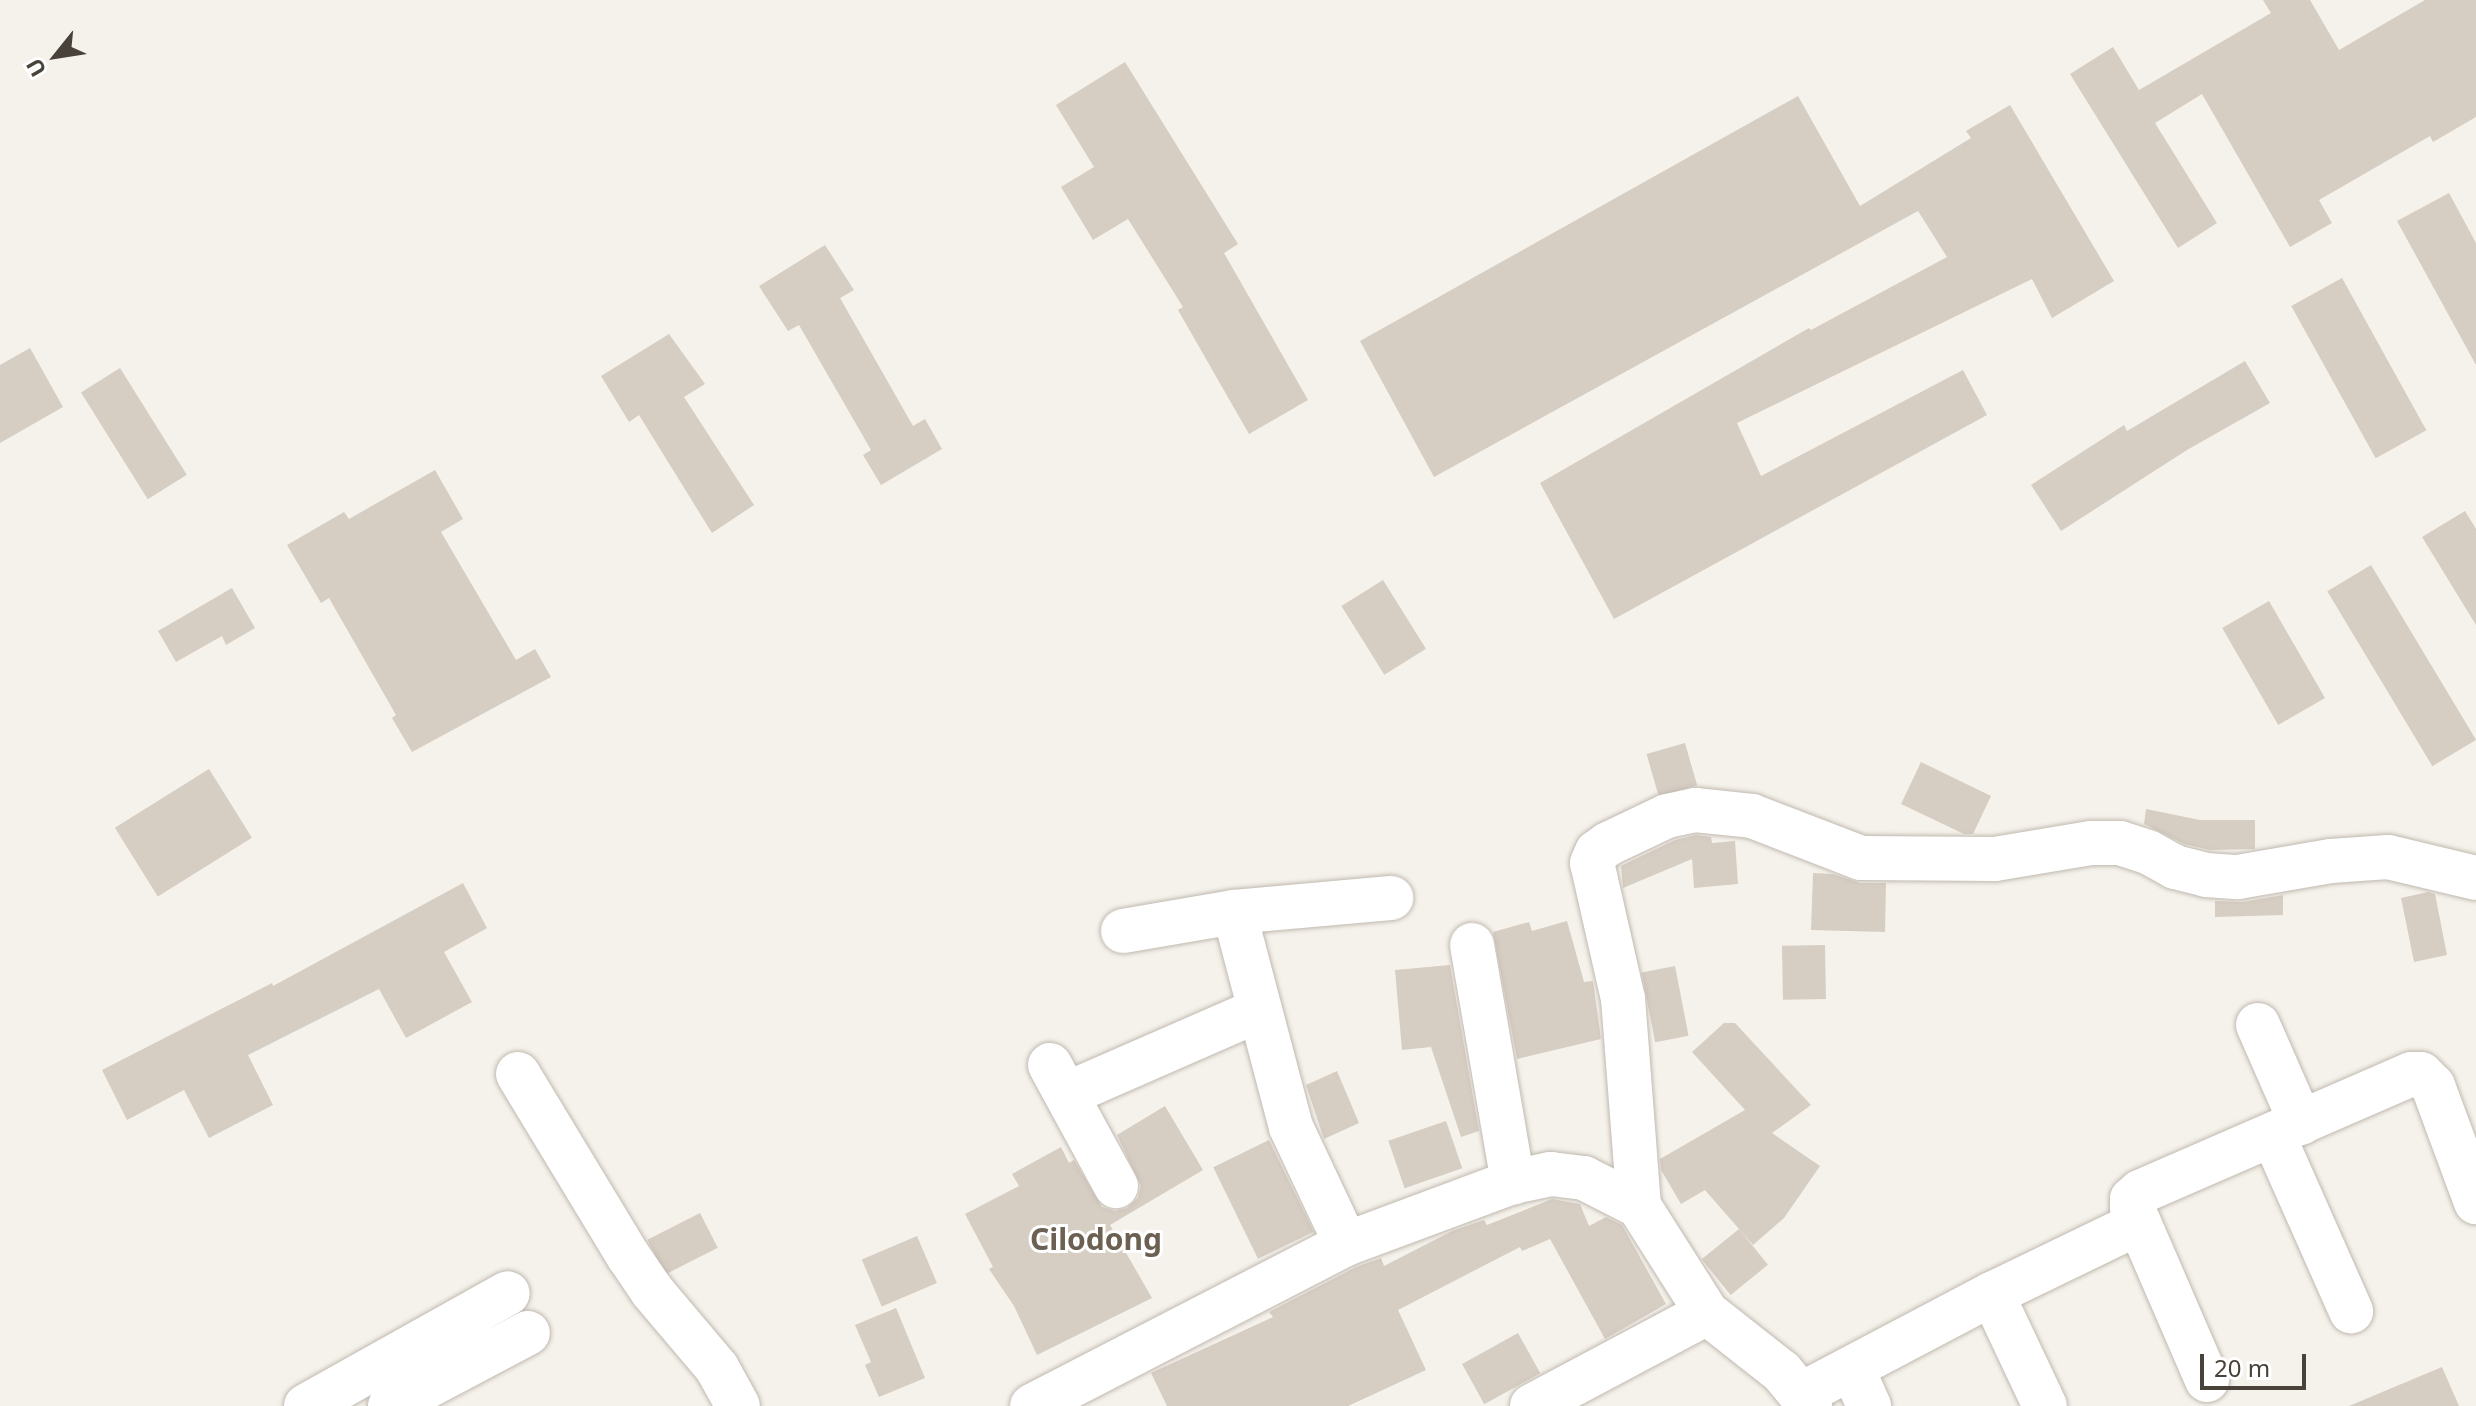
<!DOCTYPE html>
<html>
<head>
<meta charset="utf-8">
<style>
	body { margin:0 }
	#map { position:relative; width:2476px; height:1406px; overflow:hidden; background:#f5f2ec; font-family:"Noto Sans",sans-serif }
	div>[style] { position:absolute }
	[style*='--x'] { left:calc(var(--x)*1px); top:calc(var(--y)*1px); width:calc(var(--w)*1px); rotate:calc(var(--a)*1deg) }
	.building>* { inset:0; background:#d6cdc3; transform-origin:0 0 }
	.roads { filter:drop-shadow(0 0 2px #c0b9af) drop-shadow(0 0 2px #c0b9af) }
	.minor>* { height:44px; margin:-22px; padding:0 22px; transform-origin:22px; border-radius:22px; background:#fff }
	span { translate:-50% -50%; white-space:nowrap; text-align:center; line-height:1.15; -webkit-text-stroke:6px #fff; paint-order:stroke }
	.quarter-label { font-size:30px; color:#6b6052; font-weight:700 }
	.north { position:absolute; left:16px; top:16px; width:80px; height:80px; -webkit-text-stroke:6px #fff; paint-order:stroke; rotate:240deg; font-size:22px; font-weight:700; line-height:32px; text-align:center; color:#49423a }
	.north::after { content:''; display:block; margin:auto; width:28px; height:36px; background:#49423a; clip-path:polygon(50% 0,100% 100%,50% 72%,0 100%) }
	.scale { position:absolute; left:2200px; top:1354px; width:106px; height:36px; box-sizing:border-box; border:4px solid #49423a; border-top:0; padding-left:10px; font-size:24px; line-height:28px; white-space:nowrap; color:#49423a; -webkit-text-stroke:6px #fff; paint-order:stroke }
</style>
</head>
<body>
<div id="map">
	<div class="building">
		<div style="clip-path:polygon(2263px 0,2310px 0,2339px 50px,2425px 0,2476px 0,2476px 117px,2433px 142px,2430px 136px,2319px 200px,2332px 223px,2290px 247px,2202px 94px,2155px 123px,2217px 223px,2178px 248px,2070px 74px,2113px 47px,2139px 90px,2271px 13px)"></div>
		<div style="clip-path:polygon(1125px 62px,1238px 244px,1224px 253px,1308px 400px,1249px 434px,1178px 310px,1183px 307px,1128px 219px,1093px 240px,1061px 187px,1094px 167px,1056px 105px)"></div>
		<div style="clip-path:polygon(1798px 96px,1860px 206px,1971px 138px,1966px 131px,2010px 105px,2114px 281px,2052px 318px,2032px 279px,1737px 423px,1761px 476px,1963px 370px,1987px 415px,1614px 619px,1540px 483px,1809px 328px,1811px 330px,1947px 257px,1918px 211px,1434px 477px,1360px 341px)"></div>
		<div style="clip-path:polygon(2449px 193px,2476px 243px,2476px 365px,2397px 221px)"></div>
		<div style="clip-path:polygon(825px 245px,854px 290px,840px 298px,913px 426px,925px 419px,942px 449px,881px 485px,863px 455px,871px 450px,799px 325px,788px 331px,759px 286px)"></div>
		<div style="left:2342px;top:278px;width:174px;height:58px;rotate:61deg"></div>
		<div style="clip-path:polygon(669px 334px,705px 384px,684px 397px,754px 505px,712px 533px,639px 415px,629px 422px,601px 376px)"></div>
		<div style="clip-path:polygon(30px 348px,63px 407px,0 443px,0 365px)"></div>
		<div style="clip-path:polygon(2245px 361px,2270px 403px,2187px 450px,2061px 531px,2031px 485px,2124px 425px,2127px 431px)"></div>
		<div style="left:120px;top:368px;width:126px;height:46px;rotate:58deg"></div>
		<div style="clip-path:polygon(435px 470px,463px 519px,441px 532px,516px 660px,535px 649px,551px 677px,412px 752px,392px 718px,396px 715px,329px 598px,321px 603px,287px 545px,344px 512px,349px 519px)"></div>
		<div style="clip-path:polygon(2465px 511px,2476px 529px,2476px 625px,2422px 537px)"></div>
		<div style="left:2371px;top:565px;width:204px;height:51px;rotate:59deg"></div>
		<div style="left:1383px;top:580px;width:81px;height:49px;rotate:58deg"></div>
		<div style="clip-path:polygon(232px 588px,255px 628px,226px 645px,222px 636px,176px 662px,158px 631px)"></div>
		<div style="left:2269px;top:601px;width:112px;height:54px;rotate:60deg"></div>
		<div style="left:1685px;top:743px;width:44px;height:40px;rotate:74deg"></div>
		<div style="clip-path:polygon(1921px 762px,1991px 796px,1973px 834px,1964px 834px,1901px 804px)"></div>
		<div style="left:209px;top:769px;width:81px;height:111px;rotate:58deg"></div>
		<div style="clip-path:polygon(2146px 809px,2200px 820px,2255px 820px,2255px 849px,2210px 850px,2184px 844px,2144px 824px)"></div>
		<div style="clip-path:polygon(1696px 835px,1711px 837px,1712px 843px,1735px 841px,1738px 884px,1694px 888px,1692px 859px,1623px 888px,1621px 866px,1675px 840px)"></div>
		<div style="clip-path:polygon(1813px 873px,1833px 874px,1860px 883px,1886px 883px,1885px 932px,1811px 930px)"></div>
		<div style="clip-path:polygon(463px 883px,487px 928px,444px 952px,472px 1002px,406px 1038px,379px 989px,248px 1055px,273px 1105px,209px 1138px,184px 1090px,127px 1120px,102px 1070px,272px 983px,273px 986px)"></div>
		<div style="clip-path:polygon(2428px 892px,2435px 894px,2447px 955px,2414px 962px,2401px 898px)"></div>
		<div style="clip-path:polygon(2283px 895px,2283px 915px,2215px 917px,2215px 901px,2242px 902px)"></div>
		<div style="clip-path:polygon(1567px 921px,1584px 982px,1593px 981px,1601px 1039px,1517px 1059px,1493px 932px,1529px 922px,1532px 931px)"></div>
		<div style="left:1825px;top:945px;width:54px;height:43px;rotate:89deg"></div>
		<div style="clip-path:polygon(1450px 965px,1479px 1131px,1461px 1137px,1431px 1047px,1402px 1050px,1395px 970px)"></div>
		<div style="left:1675px;top:966px;width:71px;height:34px;rotate:79deg"></div>
		<div style="clip-path:polygon(1724px 1023px,1735px 1023px,1811px 1105px,1772px 1133px,1820px 1166px,1784px 1218px,1753px 1245px,1705px 1190px,1681px 1204px,1661px 1170px,1660px 1159px,1745px 1110px,1692px 1052px)"></div>
		<div style="clip-path:polygon(1337px 1071px,1359px 1123px,1324px 1139px,1306px 1085px)"></div>
		<div style="clip-path:polygon(1165px 1106px,1203px 1170px,1110px 1225px,1152px 1298px,1037px 1355px,1014px 1306px,989px 1269px,993px 1267px,965px 1214px,1019px 1186px,1012px 1174px,1061px 1147px,1069px 1163px,1074px 1160px,1102px 1207px,1115px 1211px,1127px 1208px,1138px 1198px,1141px 1186px,1117px 1135px)"></div>
		<div style="left:1446px;top:1121px;width:50px;height:61px;rotate:71deg"></div>
		<div style="left:1269px;top:1140px;width:102px;height:62px;rotate:64deg"></div>
		<div style="clip-path:polygon(1552px 1199px,1580px 1204px,1589px 1226px,1606px 1217px,1622px 1225px,1666px 1304px,1605px 1339px,1550px 1239px,1522px 1251px,1520px 1247px,1398px 1310px,1426px 1370px,1348px 1406px,1167px 1406px,1151px 1373px,1273px 1317px,1269px 1312px,1356px 1267px,1381px 1258px,1384px 1266px,1452px 1231px,1484px 1220px,1487px 1225px)"></div>
		<div style="left:700px;top:1213px;width:39px;height:59px;rotate:63deg"></div>
		<div style="left:1739px;top:1229px;width:46px;height:48px;rotate:51deg"></div>
		<div style="left:917px;top:1236px;width:51px;height:60px;rotate:67deg"></div>
		<div style="clip-path:polygon(896px 1308px,925px 1378px,879px 1397px,865px 1365px,871px 1362px,855px 1325px)"></div>
		<div style="left:1518px;top:1333px;width:46px;height:64px;rotate:61deg"></div>
		<div style="clip-path:polygon(2442px 1367px,2459px 1406px,2349px 1406px)"></div>
	</div>
	<div class="roads">
		<div class="minor">
			<div style="--x:1123;--y:931;--w:113;--a:-9.7"></div>
			<div style="--x:1472;--y:945;--w:241;--a:80.2"></div>
			<div style="--x:2258;--y:1025;--w:107;--a:66.3"></div>
			<div style="--x:1050;--y:1065;--w:138;--a:61.4"></div>
			<div style="--x:518;--y:1074;--w:214;--a:58.8"></div>
			<div style="--x:629;--y:1257;--w:41;--a:55.9"></div>
			<div style="--x:652;--y:1291;--w:101;--a:49.8"></div>
			<div style="--x:717;--y:1368;--w:43;--a:61.1"></div>
			<div style="--x:1067;--y:1094;--w:210;--a:-23.6"></div>
			<div style="--x:2273;--y:1135;--w:193;--a:66.1"></div>
			<div style="--x:1639;--y:1206;--w:208;--a:-94.4"></div>
			<div style="--x:1623;--y:999;--w:139;--a:-102.8"></div>
			<div style="--x:1592;--y:863;--w:12;--a:-66"></div>
			<div style="--x:1597;--y:852;--w:14;--a:-36"></div>
			<div style="--x:1608;--y:844;--w:65;--a:-25.4"></div>
			<div style="--x:1667;--y:816;--w:29;--a:-12"></div>
			<div style="--x:1695;--y:810;--w:57;--a:6"></div>
			<div style="--x:1752;--y:816;--w:117;--a:21.1"></div>
			<div style="--x:1861;--y:858;--w:134;--a:0.4"></div>
			<div style="--x:1995;--y:859;--w:97;--a:-9.5"></div>
			<div style="--x:2091;--y:843;--w:29;--a:0"></div>
			<div style="--x:2120;--y:843;--w:29;--a:18"></div>
			<div style="--x:2148;--y:852;--w:31;--a:29"></div>
			<div style="--x:2175;--y:867;--w:32;--a:14"></div>
			<div style="--x:2206;--y:875;--w:32;--a:4"></div>
			<div style="--x:2238;--y:877;--w:94;--a:-9.8"></div>
			<div style="--x:2331;--y:861;--w:57;--a:-4"></div>
			<div style="--x:2388;--y:857;--w:90;--a:13.4"></div>
			<div style="--x:1346;--y:1244;--w:129;--a:-115.2"></div>
			<div style="--x:1291;--y:1127;--w:222;--a:-104.8"></div>
			<div style="--x:1234;--y:912;--w:158;--a:-5.1"></div>
			<div style="--x:1992;--y:1294;--w:124;--a:64.7"></div>
			<div style="--x:1852;--y:1368;--w:42;--a:65.9"></div>
			<div style="--x:2207;--y:1380;--w:189;--a:-113.4"></div>
			<div style="--x:2132;--y:1207;--w:8;--a:-90"></div>
			<div style="--x:2132;--y:1199;--w:11;--a:-41"></div>
			<div style="--x:2140;--y:1192;--w:296;--a:-23.5"></div>
			<div style="--x:2411;--y:1074;--w:10;--a:0"></div>
			<div style="--x:2421;--y:1074;--w:17;--a:45"></div>
			<div style="--x:2433;--y:1086;--w:124;--a:69.7"></div>
			<div style="--x:1802;--y:1394;--w:215;--a:-27.8"></div>
			<div style="--x:1992;--y:1294;--w:163;--a:-25.8"></div>
			<div style="--x:306;--y:1406;--w:231;--a:-29.2"></div>
			<div style="--x:390;--y:1406;--w:156;--a:-27.9"></div>
			<div style="--x:1032;--y:1406;--w:353;--a:-27.3"></div>
			<div style="--x:1346;--y:1244;--w:178;--a:-20.4"></div>
			<div style="--x:1513;--y:1182;--w:39;--a:-12"></div>
			<div style="--x:1551;--y:1174;--w:33;--a:7"></div>
			<div style="--x:1584;--y:1178;--w:62;--a:27"></div>
			<div style="--x:1639;--y:1206;--w:127;--a:57.6"></div>
			<div style="--x:1707;--y:1313;--w:95;--a:38.2"></div>
			<div style="--x:1782;--y:1372;--w:44;--a:50.5"></div>
			<div style="--x:1532;--y:1406;--w:198;--a:-28"></div>
		</div>
	</div>
	<div class="quarter-label">
		<span style="left:1096px;top:1239px">Cilodong</span>
	</div>
	<div class="north">U</div>
	<div class="scale">20 m</div>
</div>
</body>
</html>
